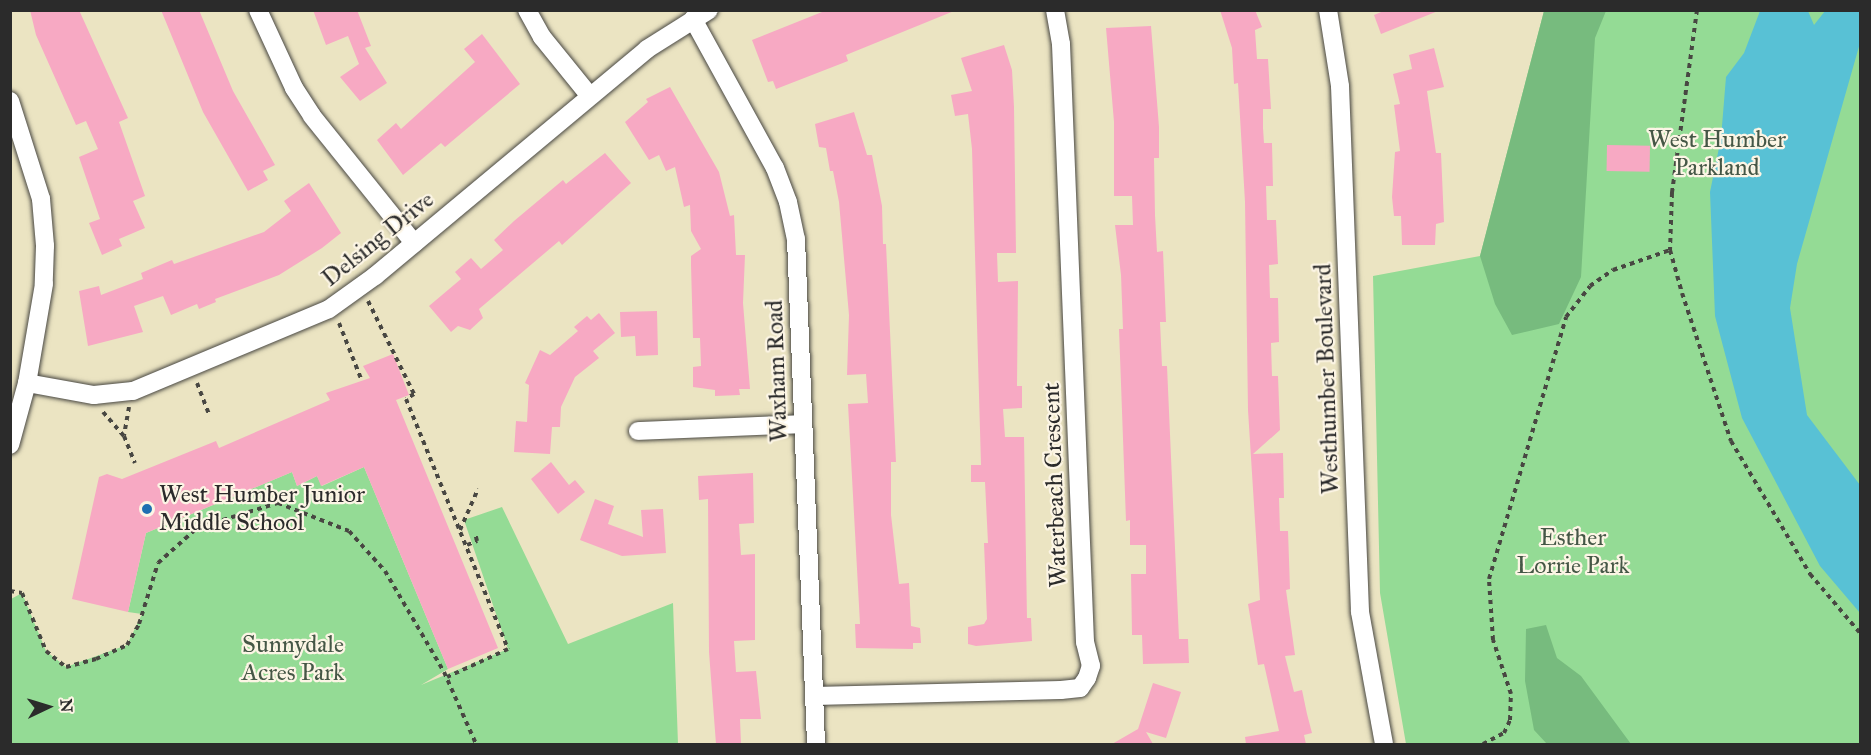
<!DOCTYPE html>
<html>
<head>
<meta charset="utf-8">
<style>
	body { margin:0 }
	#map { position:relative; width:1871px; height:755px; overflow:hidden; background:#ebe4c2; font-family:"IM FELL Great Primer",serif }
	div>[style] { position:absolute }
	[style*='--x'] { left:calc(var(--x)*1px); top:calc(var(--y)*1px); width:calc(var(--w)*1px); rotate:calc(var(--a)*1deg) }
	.green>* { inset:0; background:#94db95 }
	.forest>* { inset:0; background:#77bb7e }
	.water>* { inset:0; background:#58c1d5 }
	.building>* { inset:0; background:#f7a9c3; transform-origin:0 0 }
	.path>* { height:4px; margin-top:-2px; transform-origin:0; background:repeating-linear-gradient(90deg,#484742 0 4.5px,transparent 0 9px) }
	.roads { filter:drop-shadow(0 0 2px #484742) drop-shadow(0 0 2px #484742) }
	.street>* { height:18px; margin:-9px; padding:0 9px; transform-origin:9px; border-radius:9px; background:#fff }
	.dots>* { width:16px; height:16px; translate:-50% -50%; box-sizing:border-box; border:3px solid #fcf5e5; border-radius:50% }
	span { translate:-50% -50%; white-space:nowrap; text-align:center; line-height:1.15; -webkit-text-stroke:4.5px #fcf5e5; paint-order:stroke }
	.park-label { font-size:24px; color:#455746 }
	.street-label { font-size:24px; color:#2b2b2b }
	.poi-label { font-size:24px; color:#2b2b2b }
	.left { translate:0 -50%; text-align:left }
	.frame { position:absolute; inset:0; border:12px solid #2b2b2b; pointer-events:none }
	.north { position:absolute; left:18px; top:677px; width:60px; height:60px; -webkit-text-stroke:4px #fcf5e5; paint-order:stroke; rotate:86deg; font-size:16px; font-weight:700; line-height:24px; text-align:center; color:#2b2b2b }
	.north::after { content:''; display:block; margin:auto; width:21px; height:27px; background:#2b2b2b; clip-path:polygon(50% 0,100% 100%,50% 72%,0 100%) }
</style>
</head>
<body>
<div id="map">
	<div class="green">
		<div style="clip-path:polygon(1544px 11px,1860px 11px,1860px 744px,1406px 744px,1380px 593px,1373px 276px,1480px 256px)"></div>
		<div style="clip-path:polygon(364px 467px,448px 669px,421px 685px,508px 649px,464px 520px,502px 507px,568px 644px,673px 603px,678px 744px,11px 744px,11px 599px,22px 593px,46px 651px,66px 667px,127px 645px,142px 614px,128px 612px,146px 533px,292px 472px,297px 486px,317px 476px,322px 486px)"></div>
	</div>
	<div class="forest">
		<div style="clip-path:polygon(1544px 11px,1606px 11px,1595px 38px,1581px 277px,1559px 324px,1512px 335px,1495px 304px,1480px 256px)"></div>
		<div style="clip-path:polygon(1546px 625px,1557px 658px,1581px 676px,1631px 744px,1547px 744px,1534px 730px,1525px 681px,1526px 629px)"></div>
	</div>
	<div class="water">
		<div style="clip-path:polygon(1760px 11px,1808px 11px,1814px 25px,1825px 11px,1860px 11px,1860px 43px,1797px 264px,1790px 308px,1807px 415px,1860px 485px,1860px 613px,1820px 566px,1742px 418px,1715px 316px,1710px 192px,1721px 138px,1726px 77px,1744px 53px)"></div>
	</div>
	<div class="building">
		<div style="clip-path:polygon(30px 10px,79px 10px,128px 118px,119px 122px,145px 196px,133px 201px,145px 228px,119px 239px,122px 246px,102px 255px,89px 223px,100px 219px,79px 157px,98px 149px,86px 121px,76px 125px,36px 35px)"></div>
		<div style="clip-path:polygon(161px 10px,199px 10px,233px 91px,275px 165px,263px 171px,268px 180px,248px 191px,203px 112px)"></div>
		<div style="clip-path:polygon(313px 10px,357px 10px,371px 46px,365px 48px,387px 83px,360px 101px,340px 77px,359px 64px,348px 36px,326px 45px)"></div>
		<div style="clip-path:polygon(827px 10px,954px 10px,954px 11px,846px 55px,848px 61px,776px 89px,773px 81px,768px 82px,752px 40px)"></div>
		<div style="clip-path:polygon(1220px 10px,1255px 10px,1262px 27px,1255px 30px,1257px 59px,1268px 59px,1271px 109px,1263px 109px,1263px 128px,1264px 143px,1272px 143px,1273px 186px,1266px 186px,1267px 220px,1276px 220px,1278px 264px,1269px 265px,1270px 298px,1278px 298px,1279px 342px,1271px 343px,1272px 376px,1278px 376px,1280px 430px,1253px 454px,1283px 453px,1284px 498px,1279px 498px,1280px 531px,1288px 531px,1290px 589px,1286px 590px,1295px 655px,1285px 656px,1294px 692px,1302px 690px,1307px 714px,1312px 733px,1304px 735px,1306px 744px,1246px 744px,1245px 737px,1279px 731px,1264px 664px,1258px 665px,1248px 604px,1260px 600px,1248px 410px,1245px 202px,1238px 83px,1234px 84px,1232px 48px)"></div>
		<div style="clip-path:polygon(1386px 10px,1438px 10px,1438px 11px,1381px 34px,1374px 15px)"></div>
		<div style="clip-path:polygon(1151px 26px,1159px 127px,1159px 158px,1154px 158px,1155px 215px,1157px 252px,1163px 251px,1166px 322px,1160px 322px,1162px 366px,1167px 366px,1179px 639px,1188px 639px,1189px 663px,1143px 664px,1142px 635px,1132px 635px,1131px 574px,1146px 574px,1146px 545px,1130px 545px,1130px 520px,1126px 521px,1119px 329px,1123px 329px,1121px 275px,1115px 225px,1133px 225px,1132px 196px,1114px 196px,1114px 122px,1106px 28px)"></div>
		<div style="clip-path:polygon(482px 34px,520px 84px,445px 147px,441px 143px,403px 175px,377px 140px,396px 123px,401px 129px,475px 62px,464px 49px)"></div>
		<div style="clip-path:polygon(1004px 45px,1012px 70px,1014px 107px,1016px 253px,997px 253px,998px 282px,1018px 281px,1017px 386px,1022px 386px,1022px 408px,1003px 409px,1005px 437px,1024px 437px,1027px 618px,1031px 618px,1032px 641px,976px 646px,968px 644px,968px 627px,984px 624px,987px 619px,984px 543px,988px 543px,985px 482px,971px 482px,971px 465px,981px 465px,972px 149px,968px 114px,955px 116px,951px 95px,972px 91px,961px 58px)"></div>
		<div style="clip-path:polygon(1434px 48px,1444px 87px,1427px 91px,1436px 153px,1441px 153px,1444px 222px,1436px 224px,1435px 245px,1402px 245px,1401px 216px,1394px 216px,1392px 197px,1395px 152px,1400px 151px,1394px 105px,1400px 104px,1393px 74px,1412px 69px,1409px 55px)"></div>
		<div style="clip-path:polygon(670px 87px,719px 172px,730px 216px,734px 215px,736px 255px,745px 255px,743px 303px,750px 389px,739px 389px,740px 395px,715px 396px,715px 390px,693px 387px,693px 367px,701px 366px,700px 338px,693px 338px,691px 265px,691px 256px,701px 249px,691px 231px,690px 205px,684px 207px,675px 167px,666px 171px,659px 155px,649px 160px,625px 122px,648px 102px,646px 99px)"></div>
		<div style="clip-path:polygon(854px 112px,867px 155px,872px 155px,882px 206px,883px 244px,886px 244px,896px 462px,891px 462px,891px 515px,899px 584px,909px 583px,911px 626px,920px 628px,921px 643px,913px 643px,913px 649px,856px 648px,855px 624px,860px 624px,848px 404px,868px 403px,866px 374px,847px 375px,849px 315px,839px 202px,833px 171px,830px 171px,826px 148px,819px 147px,815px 124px)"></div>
		<div style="left:1607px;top:145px;width:43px;height:26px;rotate:1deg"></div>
		<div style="clip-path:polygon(605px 153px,631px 183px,562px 245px,559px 241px,479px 309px,483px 318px,470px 330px,458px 326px,451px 332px,429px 306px,461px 279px,455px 272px,471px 258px,481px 269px,503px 250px,494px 240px,514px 221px,563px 180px,566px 184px)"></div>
		<div style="clip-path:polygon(309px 183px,341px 233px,322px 248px,279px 275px,215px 299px,216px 302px,199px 309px,197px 304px,171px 315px,163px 296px,134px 306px,143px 332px,88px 346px,79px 291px,99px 286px,101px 295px,143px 279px,141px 273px,172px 260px,174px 264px,264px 232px,291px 211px,284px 201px)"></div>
		<div style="clip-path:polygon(657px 311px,658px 355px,636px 356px,635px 336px,621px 337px,620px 312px)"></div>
		<div style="clip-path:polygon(599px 313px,615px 333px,593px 351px,599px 358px,575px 377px,561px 407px,560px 427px,552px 427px,550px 454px,514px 452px,516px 421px,527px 422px,529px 385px,525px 383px,540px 350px,550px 355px,578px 331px,574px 327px,587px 316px,591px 320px)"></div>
		<div style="clip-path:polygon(393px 354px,409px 395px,396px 400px,498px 648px,448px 669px,364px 467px,321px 486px,317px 476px,297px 486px,292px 472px,146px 533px,128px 612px,72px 599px,99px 477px,107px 474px,122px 479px,216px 441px,219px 448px,330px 400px,326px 393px,370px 378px,363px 366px)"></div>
		<div style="clip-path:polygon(551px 462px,569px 485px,575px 480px,585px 492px,558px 514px,531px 479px)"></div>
		<div style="clip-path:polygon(753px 473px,754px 523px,739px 524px,741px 555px,755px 554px,755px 640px,734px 641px,736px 672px,756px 671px,761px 719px,740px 719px,741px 744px,716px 744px,709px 652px,708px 499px,699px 500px,698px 476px)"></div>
		<div style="clip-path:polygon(595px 499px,614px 506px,608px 524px,643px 537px,641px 510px,663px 509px,666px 553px,622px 556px,580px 540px)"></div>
		<div style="clip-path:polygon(1153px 683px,1181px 692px,1166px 738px,1146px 732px,1153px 744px,1112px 744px,1138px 729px)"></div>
	</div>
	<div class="path">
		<div style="--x:1697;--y:10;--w:185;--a:97.8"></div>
		<div style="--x:1672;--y:193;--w:57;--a:92"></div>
		<div style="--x:1670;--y:250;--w:45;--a:74.4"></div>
		<div style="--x:1682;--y:293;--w:156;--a:71.7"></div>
		<div style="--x:1731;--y:441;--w:155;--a:59.3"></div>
		<div style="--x:1810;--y:574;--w:77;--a:49.7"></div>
		<div style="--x:368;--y:301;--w:104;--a:63.7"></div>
		<div style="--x:414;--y:394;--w:9;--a:148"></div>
		<div style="--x:406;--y:399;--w:270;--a:67.8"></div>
		<div style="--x:508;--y:649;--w:67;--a:155.3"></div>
		<div style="--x:339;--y:323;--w:62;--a:68.4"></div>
		<div style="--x:197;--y:383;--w:34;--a:69"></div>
		<div style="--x:129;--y:407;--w:29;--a:100"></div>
		<div style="--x:124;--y:436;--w:29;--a:68"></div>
		<div style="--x:103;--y:412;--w:32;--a:49"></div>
		<div style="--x:460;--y:530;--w:45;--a:-66.3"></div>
		<div style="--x:467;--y:545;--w:11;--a:-22"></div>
		<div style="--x:477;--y:541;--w:8;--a:-104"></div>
		<div style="--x:10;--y:591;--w:12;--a:9"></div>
		<div style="--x:22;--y:593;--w:63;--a:67.5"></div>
		<div style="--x:46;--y:651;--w:26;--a:39"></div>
		<div style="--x:66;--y:667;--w:31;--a:-15"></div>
		<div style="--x:96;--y:659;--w:34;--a:-24"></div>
		<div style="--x:127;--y:645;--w:24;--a:-60"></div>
		<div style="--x:139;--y:624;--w:64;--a:-72.7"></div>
		<div style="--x:158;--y:563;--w:52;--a:-41.9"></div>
		<div style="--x:197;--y:528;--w:85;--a:-17.2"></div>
		<div style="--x:278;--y:503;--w:76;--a:21.5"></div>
		<div style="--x:349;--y:531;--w:54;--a:48"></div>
		<div style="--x:385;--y:571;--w:117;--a:59.7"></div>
		<div style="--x:444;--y:672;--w:79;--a:66"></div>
		<div style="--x:1483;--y:744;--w:24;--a:-28"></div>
		<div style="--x:1504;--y:733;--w:14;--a:-65"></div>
		<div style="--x:1510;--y:720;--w:26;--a:-88"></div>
		<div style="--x:1511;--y:694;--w:57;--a:-108.4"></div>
		<div style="--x:1493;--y:640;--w:61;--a:-93.8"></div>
		<div style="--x:1489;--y:579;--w:273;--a:-73.6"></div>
		<div style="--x:1566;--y:317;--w:39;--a:-52"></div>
		<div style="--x:1590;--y:286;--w:28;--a:-35"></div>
		<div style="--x:1613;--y:270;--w:60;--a:-19.3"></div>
	</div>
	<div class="roads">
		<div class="street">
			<div style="--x:258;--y:10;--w:86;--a:65.2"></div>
			<div style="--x:294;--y:88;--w:33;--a:57"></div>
			<div style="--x:312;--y:116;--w:163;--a:51.2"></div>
			<div style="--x:527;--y:10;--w:31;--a:61"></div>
			<div style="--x:542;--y:37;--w:75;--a:51"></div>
			<div style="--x:1328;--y:10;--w:77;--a:81"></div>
			<div style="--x:1340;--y:86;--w:526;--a:87.82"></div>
			<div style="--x:1360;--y:612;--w:134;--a:79.7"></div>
			<div style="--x:693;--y:19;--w:170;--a:61.2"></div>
			<div style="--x:775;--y:168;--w:36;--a:69"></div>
			<div style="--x:788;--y:202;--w:38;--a:78"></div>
			<div style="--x:796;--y:239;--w:505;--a:87.73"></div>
			<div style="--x:10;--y:101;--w:103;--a:72.4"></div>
			<div style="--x:41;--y:199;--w:47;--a:85.1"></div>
			<div style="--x:45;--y:246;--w:38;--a:92"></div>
			<div style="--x:44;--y:284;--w:100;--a:99.7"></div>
			<div style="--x:27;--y:383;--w:64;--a:105.3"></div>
			<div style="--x:27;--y:383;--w:68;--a:10.2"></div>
			<div style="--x:94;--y:395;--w:39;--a:-6"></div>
			<div style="--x:133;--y:391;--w:212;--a:-22.7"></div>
			<div style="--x:329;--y:309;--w:57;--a:-35.7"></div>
			<div style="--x:375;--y:276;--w:354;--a:-39.8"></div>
			<div style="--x:647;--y:49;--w:73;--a:-32.2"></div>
			<div style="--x:638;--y:431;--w:164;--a:-2.4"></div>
			<div style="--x:814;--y:696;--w:247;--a:-1.4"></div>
			<div style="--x:1061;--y:690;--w:19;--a:-6"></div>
			<div style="--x:1080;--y:688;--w:12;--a:-55"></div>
			<div style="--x:1087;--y:678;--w:13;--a:-72"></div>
			<div style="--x:1091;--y:666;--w:25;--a:-104"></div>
			<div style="--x:1085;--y:642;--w:598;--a:-92.3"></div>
			<div style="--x:1061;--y:44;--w:35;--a:-100"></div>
		</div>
	</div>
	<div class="dots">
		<div style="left:147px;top:509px;background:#1f6fb2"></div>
	</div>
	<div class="park-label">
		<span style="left:1717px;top:154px">West Humber<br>Parkland</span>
		<span style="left:1573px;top:552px">Esther<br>Lorrie Park</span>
		<span style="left:293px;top:659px">Sunnydale<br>Acres Park</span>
	</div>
	<div class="street-label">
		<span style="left:378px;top:239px;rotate:-39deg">Delsing Drive</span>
		<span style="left:777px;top:371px;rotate:-92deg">Waxham Road</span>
		<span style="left:1327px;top:379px;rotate:-92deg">Westhumber Boulevard</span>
		<span style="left:1055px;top:485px;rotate:-92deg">Waterbeach Crescent</span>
	</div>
	<div class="poi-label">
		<span class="left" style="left:159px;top:509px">West Humber Junior<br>Middle School</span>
	</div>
	<div class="frame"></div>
	<div class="north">N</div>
</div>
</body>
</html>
